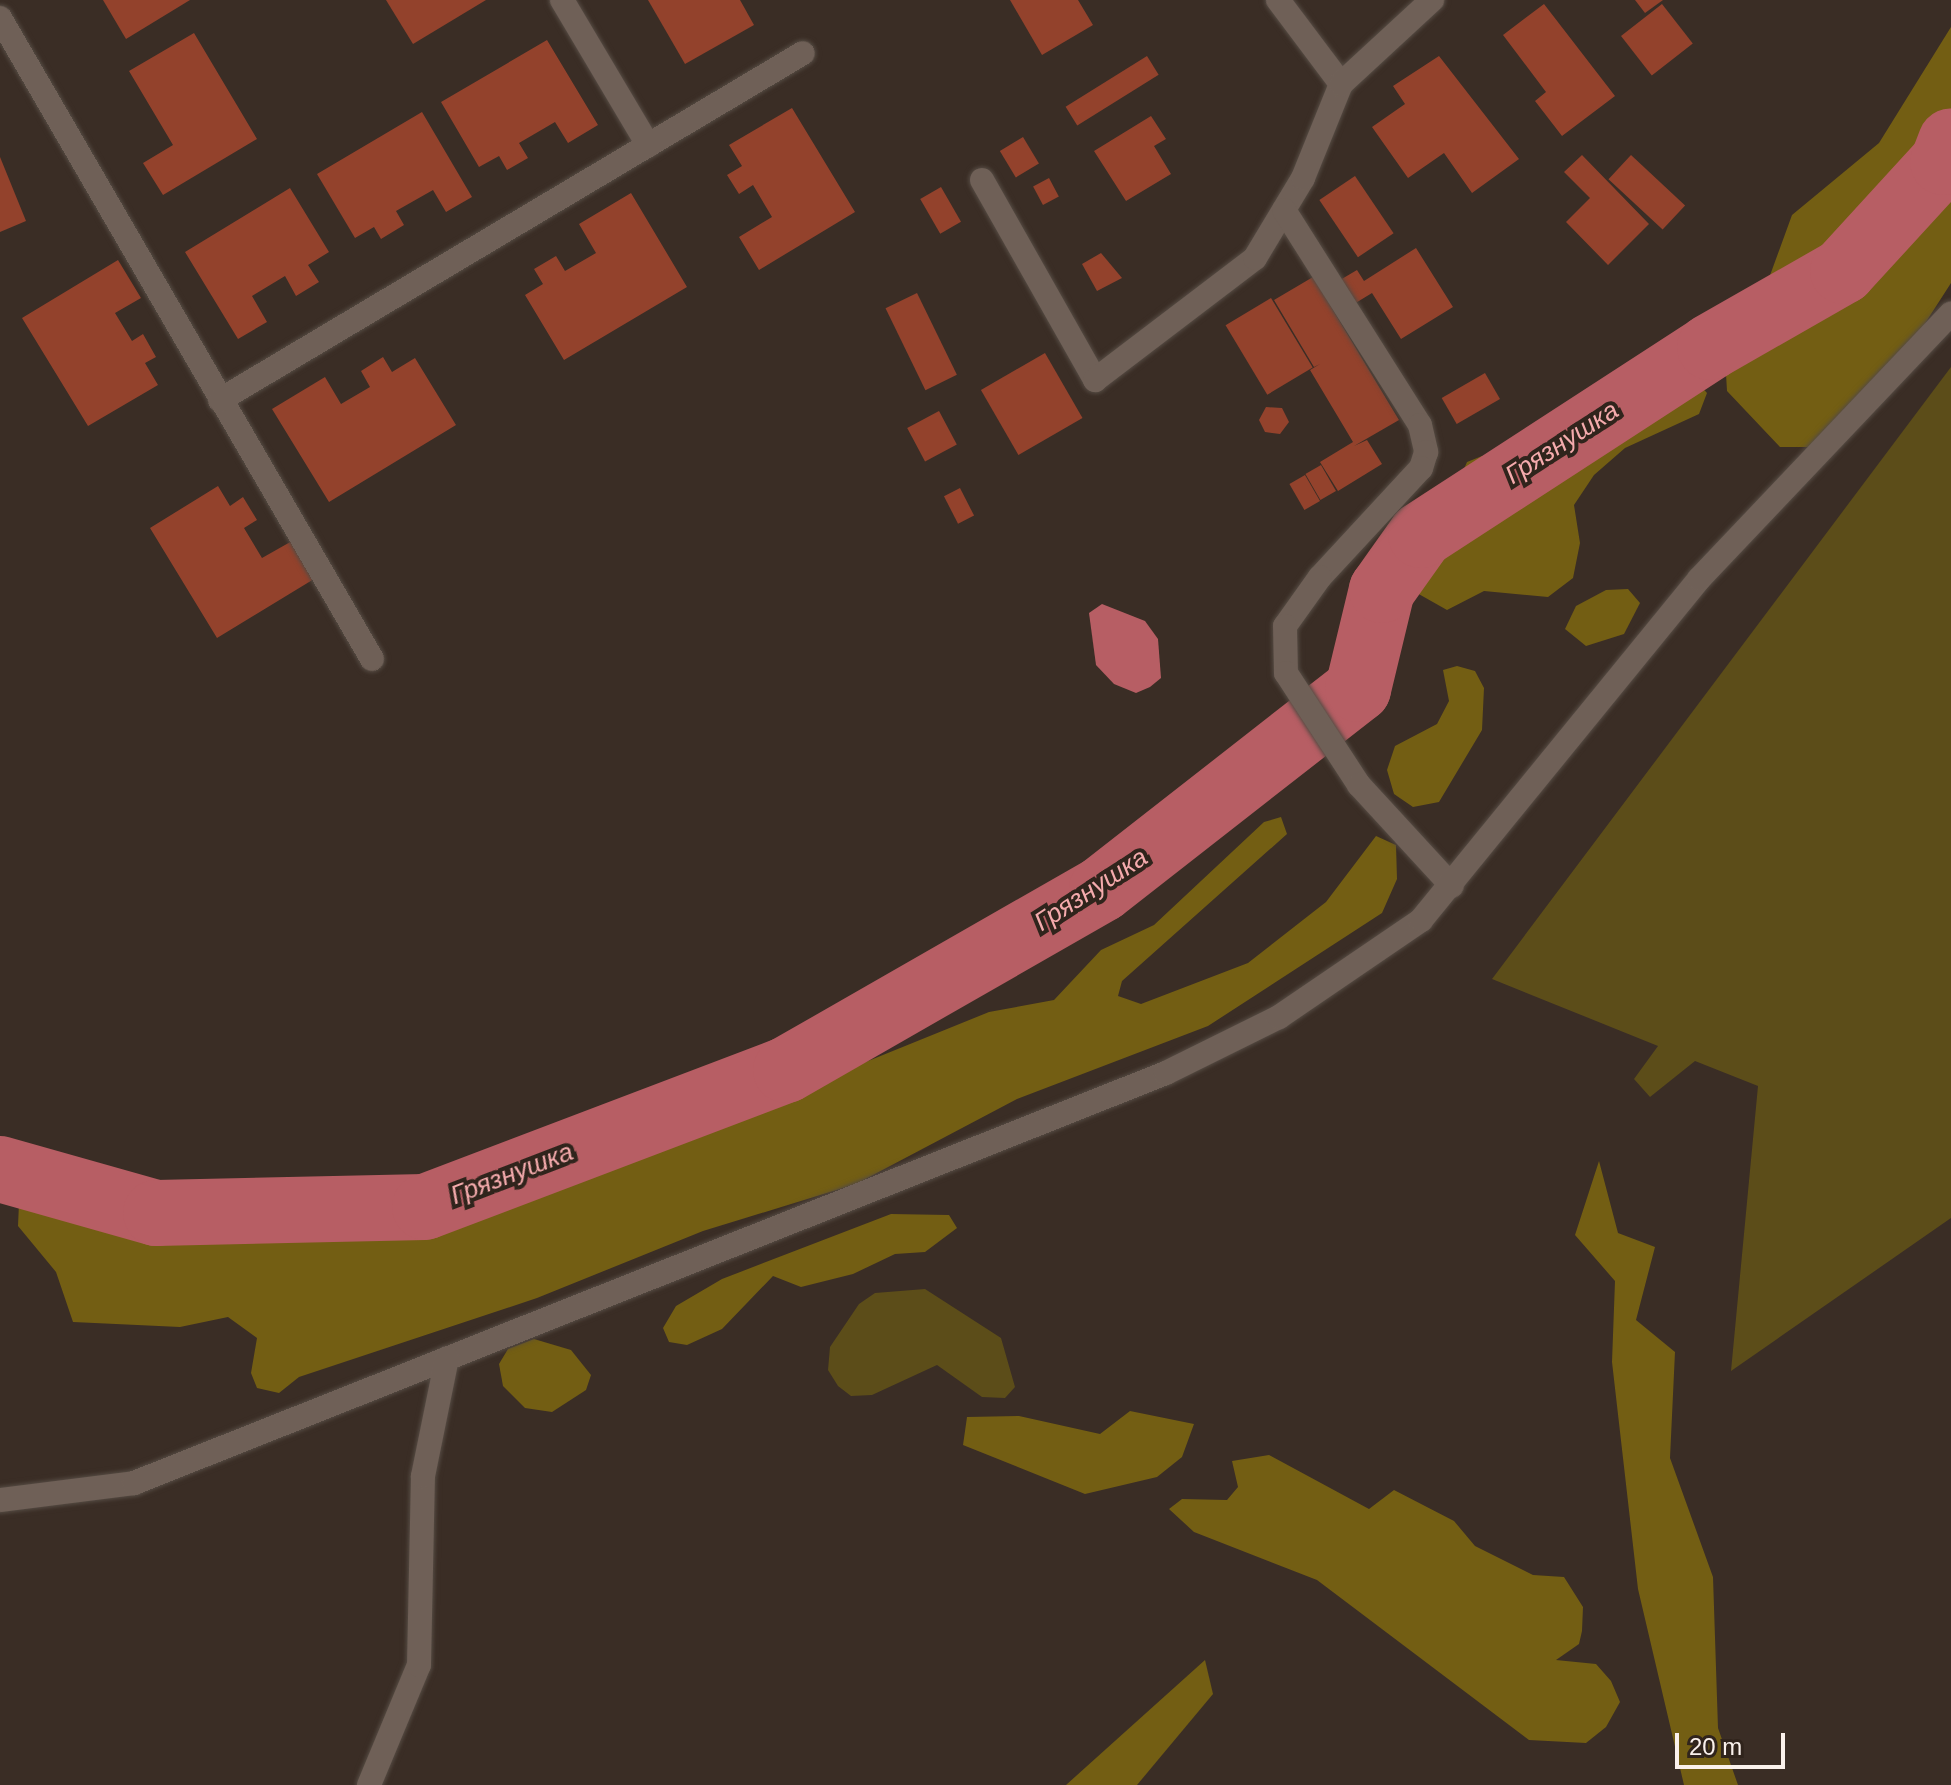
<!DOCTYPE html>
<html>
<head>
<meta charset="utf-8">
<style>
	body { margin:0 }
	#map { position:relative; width:1951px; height:1785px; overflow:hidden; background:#3a2d25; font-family:Arial,sans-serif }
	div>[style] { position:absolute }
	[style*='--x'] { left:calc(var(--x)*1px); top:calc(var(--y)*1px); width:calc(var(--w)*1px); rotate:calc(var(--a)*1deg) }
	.green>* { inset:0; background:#5c4d19 }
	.forest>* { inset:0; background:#735e13 }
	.water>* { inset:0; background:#b75e64 }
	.river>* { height:66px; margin:-33px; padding:0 33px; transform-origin:33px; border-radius:33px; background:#b75e64 }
	.building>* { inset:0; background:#93422c; transform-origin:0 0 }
	.roads { filter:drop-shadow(0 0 2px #554b43) drop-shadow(0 0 2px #554b43) }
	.minor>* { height:24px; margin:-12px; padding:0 12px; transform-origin:12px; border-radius:12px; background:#6f6057 }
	span { translate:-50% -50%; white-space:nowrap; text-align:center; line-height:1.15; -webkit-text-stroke:8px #30241c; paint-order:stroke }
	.water-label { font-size:26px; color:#f5abad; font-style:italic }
	.scale { position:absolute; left:1675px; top:1733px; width:110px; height:36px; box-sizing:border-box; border:4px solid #faf1ec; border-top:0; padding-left:10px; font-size:24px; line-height:28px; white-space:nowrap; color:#faf1ec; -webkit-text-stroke:6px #30241c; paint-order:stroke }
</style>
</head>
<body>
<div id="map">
	<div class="green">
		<div style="clip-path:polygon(1951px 367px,1951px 1218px,1731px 1371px,1758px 1086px,1695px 1061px,1650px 1097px,1634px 1079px,1658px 1046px,1492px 979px)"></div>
		<div style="clip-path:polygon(925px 1289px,1001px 1338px,1015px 1387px,1005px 1398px,982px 1397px,937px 1365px,872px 1395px,851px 1396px,838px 1386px,828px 1370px,830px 1347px,859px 1304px,875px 1293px)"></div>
	</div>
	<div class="forest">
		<div style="clip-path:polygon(1951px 27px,1951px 283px,1908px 350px,1813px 447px,1780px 447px,1727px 391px,1725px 357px,1753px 322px,1792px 215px,1879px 143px)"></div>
		<div style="clip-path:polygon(1686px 370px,1707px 393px,1699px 414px,1625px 448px,1594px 475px,1574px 505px,1580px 543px,1573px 578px,1548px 597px,1484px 591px,1447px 610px,1401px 584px,1392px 558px,1412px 525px,1444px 515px,1467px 462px,1482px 456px,1534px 463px,1620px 377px)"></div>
		<div style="clip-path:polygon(1628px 589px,1640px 603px,1624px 634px,1586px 646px,1565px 629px,1576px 606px,1606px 590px)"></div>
		<div style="clip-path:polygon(1457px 666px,1475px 671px,1484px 688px,1482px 730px,1439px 802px,1413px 807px,1394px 794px,1387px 770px,1395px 746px,1437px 724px,1449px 701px,1443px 670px)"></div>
		<div style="clip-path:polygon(1281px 817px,1287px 834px,1122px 981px,1118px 996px,1141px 1004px,1248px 963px,1326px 902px,1376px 836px,1396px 845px,1397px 879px,1382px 913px,1208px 1026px,1017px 1099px,856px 1184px,703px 1231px,537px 1298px,299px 1377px,279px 1393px,257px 1388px,251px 1373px,257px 1338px,228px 1317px,180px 1327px,73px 1322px,56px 1272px,18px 1226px,19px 1203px,31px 1196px,191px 1229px,290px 1229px,404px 1223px,565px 1184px,989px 1012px,1054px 1000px,1101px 950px,1154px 925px,1264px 822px)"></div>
		<div style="clip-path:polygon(1599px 1161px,1618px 1233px,1655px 1247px,1636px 1320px,1675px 1352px,1670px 1458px,1713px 1577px,1718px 1728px,1738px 1785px,1684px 1785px,1638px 1589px,1612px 1362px,1615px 1281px,1575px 1235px)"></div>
		<div style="clip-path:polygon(891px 1214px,949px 1215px,957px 1228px,925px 1252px,895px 1254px,853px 1274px,801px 1287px,773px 1276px,722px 1329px,687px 1345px,669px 1342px,663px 1328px,676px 1306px,722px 1279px)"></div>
		<div style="clip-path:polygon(534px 1339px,571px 1350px,591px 1375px,586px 1390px,552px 1412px,525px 1408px,503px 1386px,499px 1364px,508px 1349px)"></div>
		<div style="clip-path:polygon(1130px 1411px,1194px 1424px,1182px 1457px,1157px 1477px,1085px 1494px,963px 1445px,967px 1417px,1019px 1416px,1100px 1434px)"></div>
		<div style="clip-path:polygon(1269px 1455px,1369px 1509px,1394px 1490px,1454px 1521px,1475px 1546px,1533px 1575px,1564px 1577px,1583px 1607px,1582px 1631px,1579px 1644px,1556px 1660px,1596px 1664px,1611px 1681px,1620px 1702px,1606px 1727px,1586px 1743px,1529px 1740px,1317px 1580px,1194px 1532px,1169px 1509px,1182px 1499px,1227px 1500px,1238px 1487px,1232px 1461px)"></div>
		<div style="clip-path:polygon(1205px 1660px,1213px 1694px,1137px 1785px,1066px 1785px)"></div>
	</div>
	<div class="water">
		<div style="clip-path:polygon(1102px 604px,1145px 621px,1158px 639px,1161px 678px,1150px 687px,1136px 693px,1114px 684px,1096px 665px,1089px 613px)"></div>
	</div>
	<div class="river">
		<div style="--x:0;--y:1169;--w:162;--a:15.8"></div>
		<div style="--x:156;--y:1213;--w:269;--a:-1.3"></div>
		<div style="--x:425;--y:1207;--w:386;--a:-20.8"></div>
		<div style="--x:786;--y:1070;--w:364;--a:-29.8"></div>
		<div style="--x:1102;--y:889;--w:325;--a:-38"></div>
		<div style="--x:1358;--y:689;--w:102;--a:-76.4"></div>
		<div style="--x:1382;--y:590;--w:67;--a:-54.7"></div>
		<div style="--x:1421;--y:535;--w:345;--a:-33"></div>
		<div style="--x:1710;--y:347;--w:153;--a:-29.7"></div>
		<div style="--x:1843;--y:271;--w:148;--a:-47.5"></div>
		<div style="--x:1943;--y:162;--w:22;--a:-69"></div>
	</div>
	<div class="building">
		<div style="clip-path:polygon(103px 0,190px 0,126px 39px)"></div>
		<div style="clip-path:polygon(386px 0,486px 0,413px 44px)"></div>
		<div style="clip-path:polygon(648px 0,740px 0,754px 25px,685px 64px)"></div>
		<div style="clip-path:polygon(1010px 0,1078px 0,1093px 25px,1042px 55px)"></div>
		<div style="clip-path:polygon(1635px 0,1663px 0,1645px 13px)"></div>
		<div style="clip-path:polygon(1544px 4px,1615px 96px,1562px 136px,1535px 101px,1546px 92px,1503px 35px)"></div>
		<div style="left:1662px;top:4px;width:50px;height:52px;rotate:52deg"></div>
		<div style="clip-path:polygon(194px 33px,257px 139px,163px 195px,143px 163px,173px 145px,129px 71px)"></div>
		<div style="clip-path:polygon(547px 40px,598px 125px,568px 143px,555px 122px,519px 143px,528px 158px,507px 170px,499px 156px,479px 167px,441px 102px)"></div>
		<div style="left:1147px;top:56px;width:22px;height:96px;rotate:58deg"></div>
		<div style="clip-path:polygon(1439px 56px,1519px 159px,1472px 193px,1444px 153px,1408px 178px,1372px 127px,1405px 104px,1393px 86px)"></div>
		<div style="clip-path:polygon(792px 108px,855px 212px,759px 270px,739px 237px,772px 217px,753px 185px,739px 194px,727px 175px,742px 166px,729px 145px)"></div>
		<div style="clip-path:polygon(422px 112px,472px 197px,446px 212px,433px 190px,396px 211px,404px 225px,381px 239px,374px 227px,355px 238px,317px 174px)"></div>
		<div style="clip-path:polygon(1151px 116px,1166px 139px,1154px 146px,1171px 174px,1126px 201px,1094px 151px)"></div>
		<div style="left:1023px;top:137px;width:31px;height:27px;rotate:59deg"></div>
		<div style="clip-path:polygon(1582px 155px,1649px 224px,1608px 265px,1566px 222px,1590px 198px,1564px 172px)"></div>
		<div style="left:1631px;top:155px;width:74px;height:33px;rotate:43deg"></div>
		<div style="clip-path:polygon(0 157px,26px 221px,0 232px)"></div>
		<div style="left:1355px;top:176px;width:69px;height:43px;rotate:56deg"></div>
		<div style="left:1049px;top:178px;width:21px;height:18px;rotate:62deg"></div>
		<div style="left:941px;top:187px;width:40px;height:24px;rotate:60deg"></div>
		<div style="clip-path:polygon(290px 188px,329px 252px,308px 265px,319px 282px,296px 296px,285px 276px,252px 296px,267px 322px,238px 339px,185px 252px)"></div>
		<div style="clip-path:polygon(631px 193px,687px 287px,564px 360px,525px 295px,543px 284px,534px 269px,556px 256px,565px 271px,596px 253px,579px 224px)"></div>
		<div style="clip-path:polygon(1416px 248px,1453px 307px,1401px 339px,1372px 293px,1354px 304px,1340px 280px,1357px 270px,1364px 281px)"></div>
		<div style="clip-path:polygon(1101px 253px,1122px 278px,1097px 291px,1082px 264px)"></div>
		<div style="clip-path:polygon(118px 260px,141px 298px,115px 313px,132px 341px,143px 334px,156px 357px,145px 363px,158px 385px,88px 426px,22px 318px)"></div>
		<div style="clip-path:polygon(1313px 277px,1399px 420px,1354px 446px,1367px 440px,1382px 464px,1338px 491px,1320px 462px,1353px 442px,1310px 370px,1320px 364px,1314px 367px,1274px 300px)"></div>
		<div style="left:917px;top:293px;width:91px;height:35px;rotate:64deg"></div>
		<div style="left:1271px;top:298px;width:81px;height:53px;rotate:59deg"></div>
		<div style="left:1045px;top:353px;width:75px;height:74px;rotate:60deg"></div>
		<div style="clip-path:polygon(383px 357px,392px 372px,415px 358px,456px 425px,329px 502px,272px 409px,325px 377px,341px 404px,370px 387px,361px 371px)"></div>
		<div style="left:1485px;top:373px;width:30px;height:50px;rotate:60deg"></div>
		<div style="clip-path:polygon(1266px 407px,1282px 408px,1289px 422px,1280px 434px,1265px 432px,1259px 420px)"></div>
		<div style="left:939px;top:411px;width:38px;height:36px;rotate:62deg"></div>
		<div style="left:1321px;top:465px;width:30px;height:18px;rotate:60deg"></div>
		<div style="left:1305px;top:475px;width:30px;height:18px;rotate:60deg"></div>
		<div style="clip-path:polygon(218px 486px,230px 506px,243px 497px,257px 520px,244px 528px,262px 558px,292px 541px,314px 579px,217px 638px,150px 528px)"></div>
		<div style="left:960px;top:488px;width:31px;height:18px;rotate:63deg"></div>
	</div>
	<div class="roads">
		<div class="minor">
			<div style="--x:562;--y:0;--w:169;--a:59.3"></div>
			<div style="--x:1278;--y:0;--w:105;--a:53.1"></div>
			<div style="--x:0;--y:18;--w:741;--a:59.87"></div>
			<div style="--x:982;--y:180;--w:230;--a:60.5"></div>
			<div style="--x:1095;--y:380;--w:201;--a:-37.3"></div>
			<div style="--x:1255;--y:258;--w:93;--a:-59"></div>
			<div style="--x:1303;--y:178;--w:101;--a:-68"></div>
			<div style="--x:1341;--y:84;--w:124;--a:-42.7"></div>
			<div style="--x:1284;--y:210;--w:254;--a:57.7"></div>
			<div style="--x:1420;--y:425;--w:28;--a:77"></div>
			<div style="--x:1426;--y:452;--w:17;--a:107"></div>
			<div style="--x:1421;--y:468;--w:149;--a:132.8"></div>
			<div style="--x:1320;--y:577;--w:60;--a:125.5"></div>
			<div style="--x:1285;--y:626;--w:47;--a:88.8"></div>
			<div style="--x:1286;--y:673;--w:134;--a:56.9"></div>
			<div style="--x:1359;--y:785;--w:137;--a:47.4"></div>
			<div style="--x:220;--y:400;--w:678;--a:-30.76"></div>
			<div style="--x:0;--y:1500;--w:135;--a:-7.2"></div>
			<div style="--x:134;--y:1483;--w:1110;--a:-21.67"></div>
			<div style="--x:1166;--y:1073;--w:126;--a:-26.4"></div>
			<div style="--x:1279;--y:1017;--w:172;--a:-34.3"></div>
			<div style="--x:1421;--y:920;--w:440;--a:-50.8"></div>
			<div style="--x:1699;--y:579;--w:366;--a:-46.5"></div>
			<div style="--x:369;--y:1785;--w:130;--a:-67.4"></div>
			<div style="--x:419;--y:1665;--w:189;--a:-88.8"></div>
			<div style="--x:423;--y:1476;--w:120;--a:-78.5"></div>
		</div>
	</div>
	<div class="water-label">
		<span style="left:1562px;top:443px;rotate:-33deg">Грязнушка</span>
		<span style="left:1091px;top:890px;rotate:-33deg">Грязнушка</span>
		<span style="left:512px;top:1174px;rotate:-21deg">Грязнушка</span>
	</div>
	<div class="scale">20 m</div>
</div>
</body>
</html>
